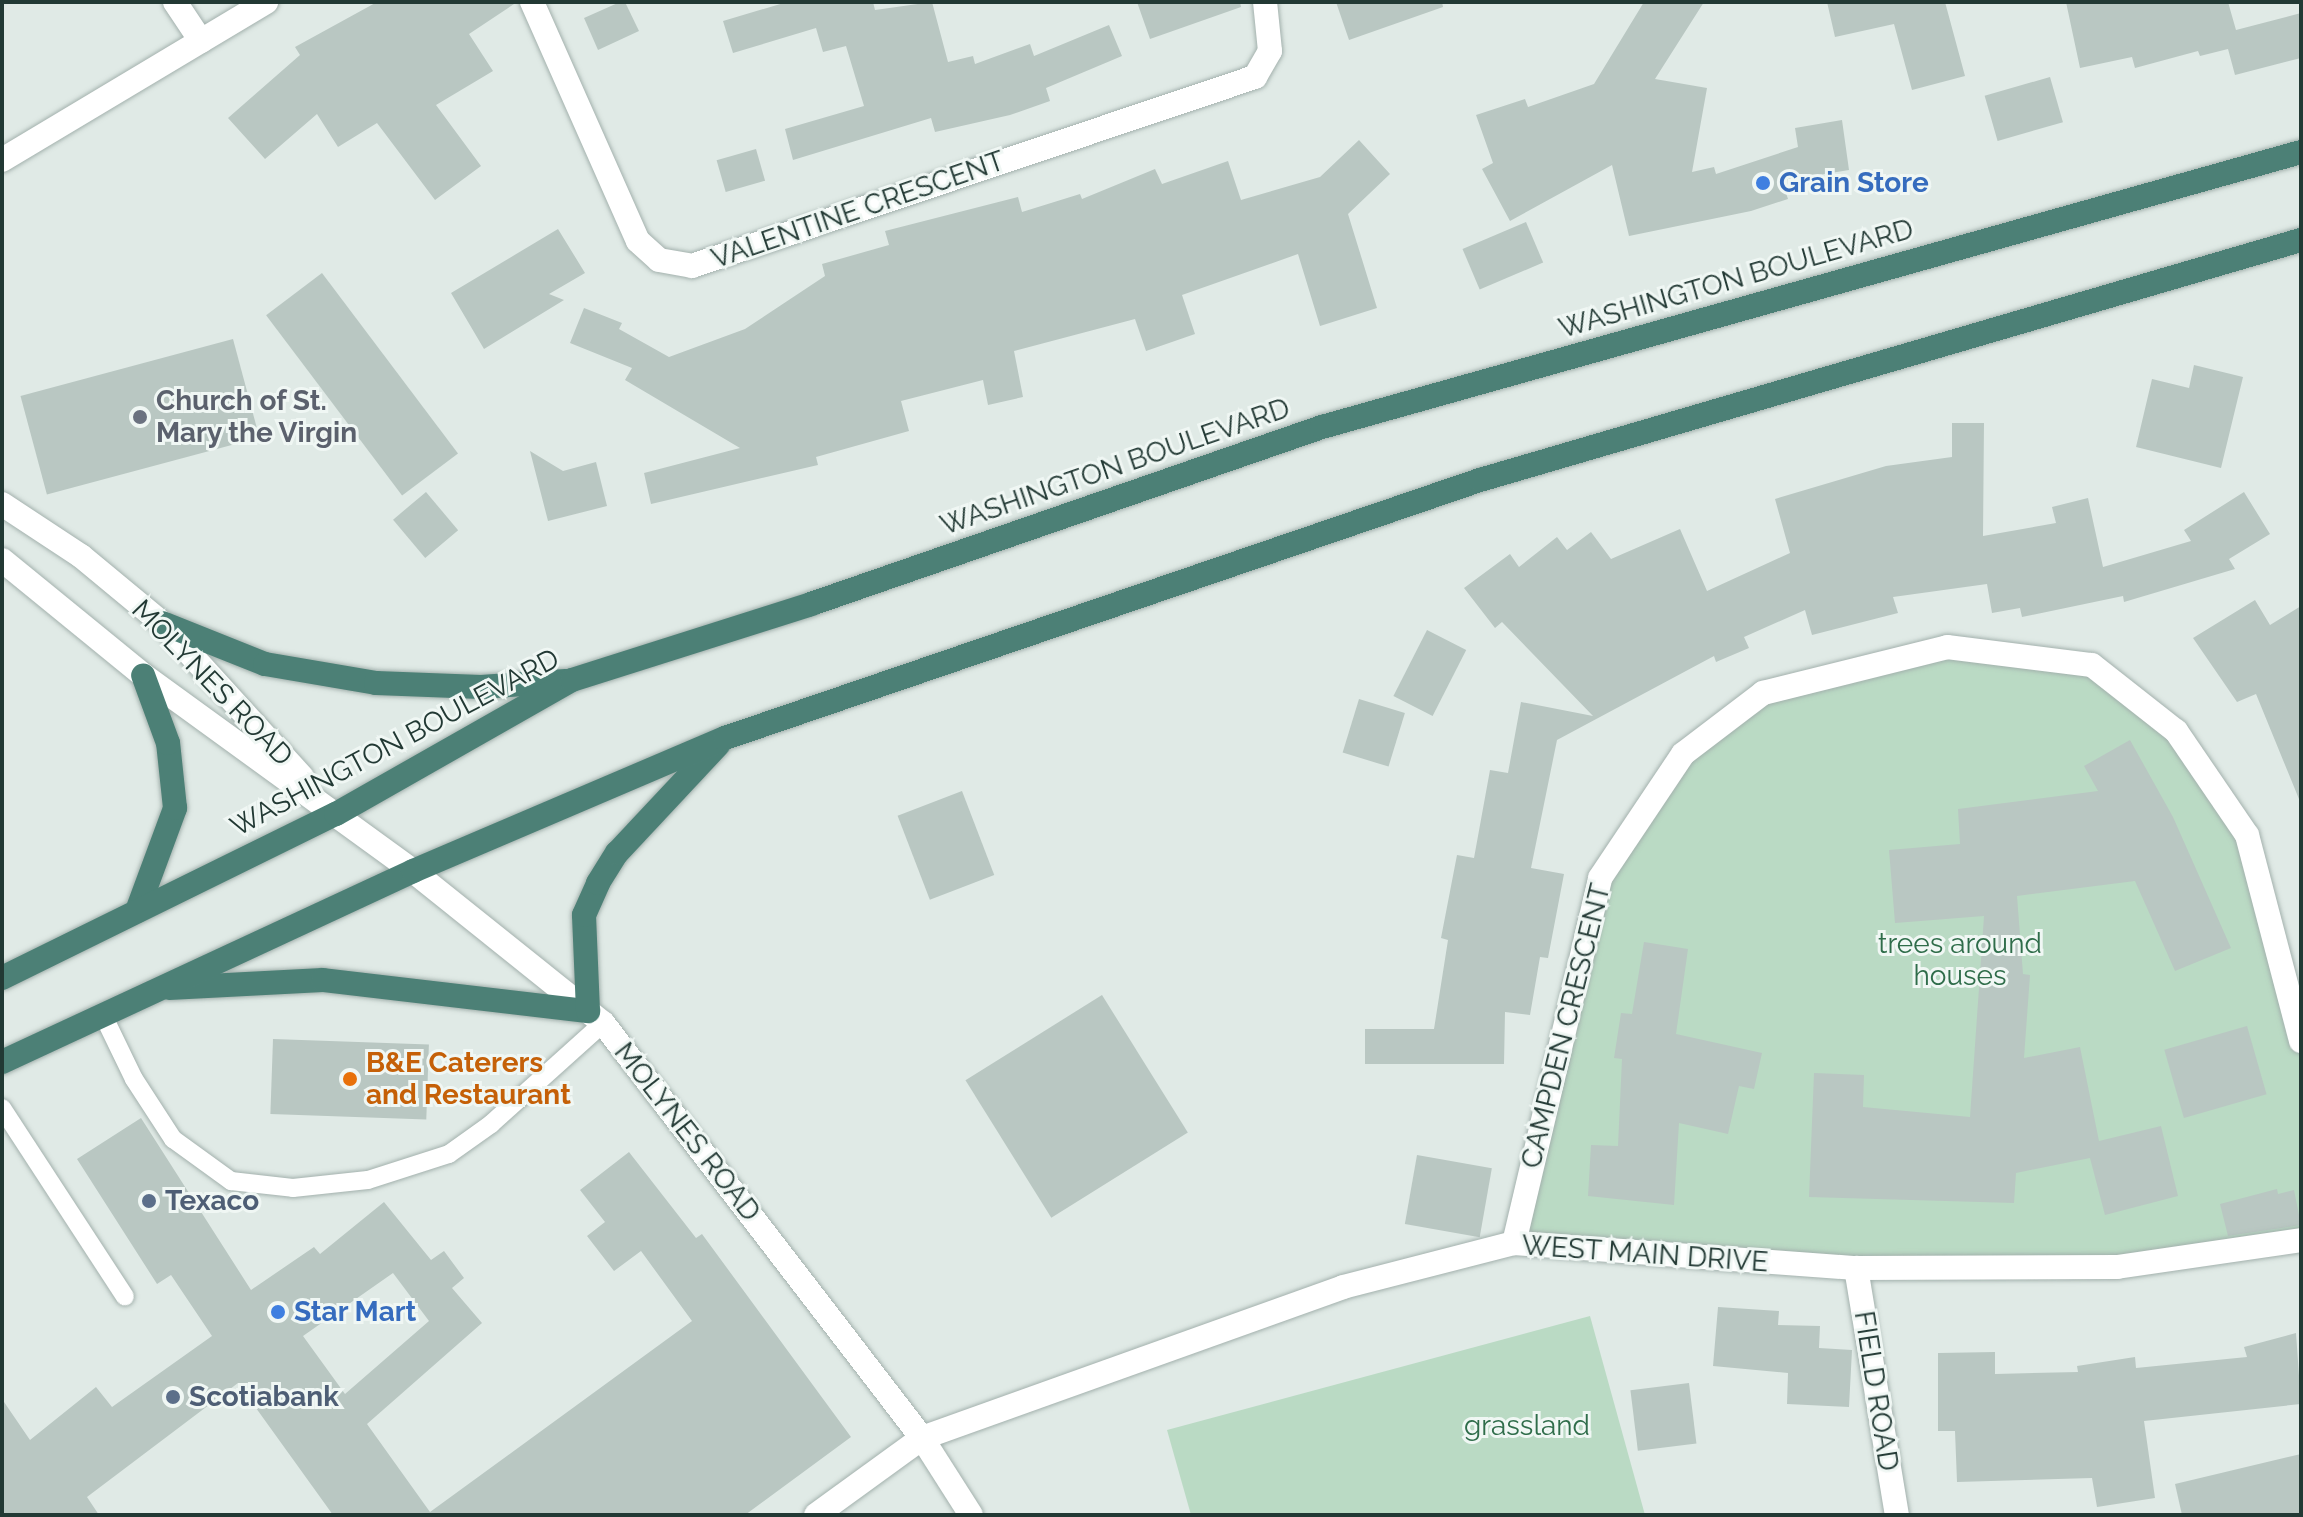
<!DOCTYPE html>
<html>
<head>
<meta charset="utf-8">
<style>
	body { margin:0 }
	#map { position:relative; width:2303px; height:1517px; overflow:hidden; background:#e0eae6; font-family:Raleway,sans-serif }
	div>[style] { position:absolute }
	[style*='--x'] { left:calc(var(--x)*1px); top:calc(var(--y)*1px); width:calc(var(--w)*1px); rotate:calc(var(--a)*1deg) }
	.green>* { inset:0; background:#badac4 }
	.building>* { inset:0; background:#b9c7c2; transform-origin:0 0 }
	.roads { filter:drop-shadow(0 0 2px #a3b1ad) drop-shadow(0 0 2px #a3b1ad) }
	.service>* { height:18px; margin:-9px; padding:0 9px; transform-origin:9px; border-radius:9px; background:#fff }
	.minor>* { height:24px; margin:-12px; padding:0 12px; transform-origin:12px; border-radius:12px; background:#fff }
	.secondary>* { height:24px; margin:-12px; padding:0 12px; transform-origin:12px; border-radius:12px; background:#fff }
	.trunk>* { height:24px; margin:-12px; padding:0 12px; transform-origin:12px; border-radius:12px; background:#4c8076 }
	.dots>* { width:22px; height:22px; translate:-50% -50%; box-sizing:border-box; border:4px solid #f0f7f4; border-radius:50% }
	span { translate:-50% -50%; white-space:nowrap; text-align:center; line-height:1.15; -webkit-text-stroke:6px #f0f7f4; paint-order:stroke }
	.shop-label { font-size:28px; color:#366cbe; font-weight:700 }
	.left { translate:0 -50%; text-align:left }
	.street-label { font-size:28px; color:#223934 }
	.worship-label { font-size:28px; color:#5b616d; font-weight:700 }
	.park-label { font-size:28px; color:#2f6d4a }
	.food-label { font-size:28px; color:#c56008; font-weight:700 }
	.service-label { font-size:28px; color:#4e5e75; font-weight:700 }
	.frame { position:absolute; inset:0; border:4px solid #223934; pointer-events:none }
</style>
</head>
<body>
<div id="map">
	<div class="green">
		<div style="clip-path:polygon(1947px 647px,2092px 665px,2176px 731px,2247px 835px,2301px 1041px,2301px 1234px,2117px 1267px,1514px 1243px,1600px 878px,1683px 754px,1763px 693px)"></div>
		<div style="clip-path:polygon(1590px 1316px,1645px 1515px,1191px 1515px,1167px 1430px)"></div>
	</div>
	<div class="building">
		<div style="clip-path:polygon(377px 2px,517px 2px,469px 34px,493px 71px,436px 105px,481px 166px,435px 200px,377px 123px,338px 147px,317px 114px,265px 159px,228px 118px,300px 55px,295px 47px)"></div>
		<div style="clip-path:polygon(620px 2px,625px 2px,639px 31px,598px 50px,584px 18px)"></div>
		<div style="clip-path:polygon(787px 2px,873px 2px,875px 10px,932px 2px,948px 62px,973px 56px,975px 64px,1030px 44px,1034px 56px,1109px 25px,1122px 56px,1046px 88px,1050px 101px,1010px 115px,935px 132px,931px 118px,793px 160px,785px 129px,864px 106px,846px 46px,823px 52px,816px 28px,733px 53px,723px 21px)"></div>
		<div style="clip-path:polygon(1137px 2px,1240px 2px,1241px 7px,1150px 39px)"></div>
		<div style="clip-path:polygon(1336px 2px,1442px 2px,1443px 7px,1349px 40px)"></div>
		<div style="clip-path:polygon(1644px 2px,1704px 2px,1655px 79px,1707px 88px,1692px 172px,1714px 167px,1716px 174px,1798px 147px,1795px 128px,1842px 120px,1849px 170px,1782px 181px,1788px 199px,1751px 211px,1629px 236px,1612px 165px,1510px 221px,1482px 169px,1493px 163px,1476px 115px,1525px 99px,1528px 107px,1594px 84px)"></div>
		<div style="clip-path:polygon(1827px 2px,1945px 2px,1965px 76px,1912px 90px,1894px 24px,1835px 37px)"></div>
		<div style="clip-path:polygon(2066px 2px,2228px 2px,2236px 30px,2301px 13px,2301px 58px,2235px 75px,2228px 49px,2200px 56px,2198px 51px,2135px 68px,2132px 57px,2080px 68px)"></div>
		<div style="left:2050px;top:77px;width:47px;height:68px;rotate:74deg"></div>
		<div style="clip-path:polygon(1359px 140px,1390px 174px,1348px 214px,1377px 308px,1320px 326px,1298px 254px,1182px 295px,1195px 334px,1146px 351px,1135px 319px,1014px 351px,1023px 397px,988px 405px,983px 380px,901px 401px,909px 431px,816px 457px,818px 465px,651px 504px,644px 473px,740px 448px,625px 380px,632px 368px,570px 343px,584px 308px,622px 323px,619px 329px,669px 357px,745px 329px,825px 276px,822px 264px,889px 245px,885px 231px,1018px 197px,1022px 212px,1080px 194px,1082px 199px,1155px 169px,1162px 184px,1228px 161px,1241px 200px,1320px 177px)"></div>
		<div style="left:756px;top:149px;width:33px;height:41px;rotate:74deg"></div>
		<div style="left:1526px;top:222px;width:44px;height:69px;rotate:67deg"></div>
		<div style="clip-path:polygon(558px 229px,585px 273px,549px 294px,564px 300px,484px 349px,451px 293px)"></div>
		<div style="left:322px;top:273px;width:226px;height:70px;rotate:53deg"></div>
		<div style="left:233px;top:339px;width:102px;height:220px;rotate:75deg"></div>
		<div style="clip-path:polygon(2194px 365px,2243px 377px,2221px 468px,2136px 447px,2152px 379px,2189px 388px)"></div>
		<div style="clip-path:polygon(1952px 423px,1984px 423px,1983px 536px,2056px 523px,2052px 507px,2088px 498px,2103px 567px,2191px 541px,2184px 530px,2244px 492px,2270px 534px,2229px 559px,2235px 569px,2124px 602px,2123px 596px,2022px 617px,2020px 608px,1992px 613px,1987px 584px,1893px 597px,1898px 613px,1812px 635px,1805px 610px,1744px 637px,1749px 648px,1716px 662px,1714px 656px,1557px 740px,1531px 868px,1564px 874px,1548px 958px,1540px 957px,1530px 1015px,1505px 1012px,1504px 1064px,1365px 1064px,1365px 1029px,1434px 1029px,1448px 940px,1441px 938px,1457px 855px,1474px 858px,1490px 770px,1508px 773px,1521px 702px,1593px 716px,1502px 622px,1495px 628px,1464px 588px,1510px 554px,1519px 567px,1557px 537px,1567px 550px,1591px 532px,1611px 559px,1680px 529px,1707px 591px,1790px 553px,1775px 499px,1886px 466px,1952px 457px)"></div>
		<div style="clip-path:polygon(530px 451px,563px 471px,596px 462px,607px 506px,548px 521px)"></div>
		<div style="left:426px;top:492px;width:50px;height:43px;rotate:50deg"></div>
		<div style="clip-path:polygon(2255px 600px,2270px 625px,2301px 606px,2301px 804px,2256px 694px,2237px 702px,2193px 638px)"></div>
		<div style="left:1427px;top:630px;width:44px;height:74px;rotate:27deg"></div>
		<div style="left:1359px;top:699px;width:48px;height:56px;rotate:17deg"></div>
		<div style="clip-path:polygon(2130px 740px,2173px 817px,2231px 948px,2175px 971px,2135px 881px,2017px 896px,2023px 974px,2030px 975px,2024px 1058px,2080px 1047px,2099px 1141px,2161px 1126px,2178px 1196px,2105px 1215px,2090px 1158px,2016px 1173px,2014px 1203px,1809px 1197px,1814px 1073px,1864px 1075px,1863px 1107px,1970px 1117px,1984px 916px,1895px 923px,1889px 850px,1960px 844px,1958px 809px,2098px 791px,2084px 766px)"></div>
		<div style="left:962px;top:791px;width:90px;height:69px;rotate:69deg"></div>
		<div style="clip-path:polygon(1644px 942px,1688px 949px,1676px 1034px,1762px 1053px,1754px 1089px,1739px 1086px,1728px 1134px,1679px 1123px,1674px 1205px,1588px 1196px,1591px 1145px,1618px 1146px,1622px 1059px,1614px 1058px,1621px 1013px,1632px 1014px)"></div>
		<div style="left:1102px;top:995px;width:162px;height:161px;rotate:58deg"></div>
		<div style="left:2247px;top:1026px;width:71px;height:86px;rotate:74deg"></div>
		<div style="left:273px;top:1039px;width:156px;height:75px;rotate:2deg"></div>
		<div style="clip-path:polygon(evenodd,141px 1118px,251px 1290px,314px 1247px,320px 1254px,384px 1202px,431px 1260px,444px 1251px,464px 1278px,452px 1288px,482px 1323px,367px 1424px,430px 1512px,692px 1321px,641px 1251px,614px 1271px,587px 1236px,605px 1222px,580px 1190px,629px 1152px,696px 1238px,702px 1234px,851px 1437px,745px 1515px,333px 1515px,238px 1383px,87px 1497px,99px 1515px,2px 1515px,2px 1399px,30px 1440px,96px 1387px,112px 1407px,212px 1336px,171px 1275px,157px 1284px,77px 1159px,141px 1118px,393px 1273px,429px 1321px,345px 1394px,303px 1336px,393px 1273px)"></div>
		<div style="left:1417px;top:1155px;width:76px;height:70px;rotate:10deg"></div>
		<div style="clip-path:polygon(2277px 1189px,2278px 1194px,2294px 1190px,2301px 1225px,2228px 1236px,2220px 1204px)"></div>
		<div style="clip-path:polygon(1718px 1307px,1779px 1311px,1778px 1325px,1820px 1326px,1819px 1348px,1852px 1350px,1849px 1407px,1787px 1404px,1788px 1373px,1713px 1366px)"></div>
		<div style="clip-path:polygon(2296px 1333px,2301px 1404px,2144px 1421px,2155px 1498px,2097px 1507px,2092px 1478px,1957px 1482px,1955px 1431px,1938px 1431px,1938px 1353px,1995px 1352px,1995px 1374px,2078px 1372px,2077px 1366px,2135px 1357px,2136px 1368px,2247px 1357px,2244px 1347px)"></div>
		<div style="left:1689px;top:1383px;width:61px;height:59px;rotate:83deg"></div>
		<div style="clip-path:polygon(2301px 1454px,2301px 1515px,2182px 1515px,2175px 1484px)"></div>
	</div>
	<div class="roads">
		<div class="service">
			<div style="--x:103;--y:1015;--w:71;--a:64.2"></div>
			<div style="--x:134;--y:1079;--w:72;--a:57"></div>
			<div style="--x:173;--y:1139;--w:72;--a:35.9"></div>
			<div style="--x:231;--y:1181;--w:62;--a:6.4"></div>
			<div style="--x:293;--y:1188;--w:75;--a:-6.1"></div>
			<div style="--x:368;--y:1180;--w:85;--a:-17.8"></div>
			<div style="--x:449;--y:1154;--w:52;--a:-35.5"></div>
			<div style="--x:491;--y:1124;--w:151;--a:-42"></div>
			<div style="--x:2;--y:1108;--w:225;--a:56.9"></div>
		</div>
		<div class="minor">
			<div style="--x:175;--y:2;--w:47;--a:56.3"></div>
			<div style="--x:532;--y:2;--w:261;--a:66.1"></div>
			<div style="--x:638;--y:241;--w:28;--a:42"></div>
			<div style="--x:659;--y:260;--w:34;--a:10"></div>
			<div style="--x:692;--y:266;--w:594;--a:-18.56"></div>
			<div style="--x:1255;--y:77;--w:30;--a:-60"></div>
			<div style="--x:1270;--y:51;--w:49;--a:-95.8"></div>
			<div style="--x:2;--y:160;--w:308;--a:-30.9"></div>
			<div style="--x:1514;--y:1243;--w:375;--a:-76.7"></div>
			<div style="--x:1600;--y:878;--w:149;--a:-56.2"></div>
			<div style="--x:1683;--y:754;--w:101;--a:-37.3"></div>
			<div style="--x:1763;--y:693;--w:190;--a:-14"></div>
			<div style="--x:1947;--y:647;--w:146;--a:7.1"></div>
			<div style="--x:2092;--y:665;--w:107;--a:38.2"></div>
			<div style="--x:2176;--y:731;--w:126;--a:55.7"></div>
			<div style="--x:2247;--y:835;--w:213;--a:75.3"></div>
			<div style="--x:1856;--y:1268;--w:250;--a:80.6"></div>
			<div style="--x:816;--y:1515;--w:131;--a:-36"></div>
			<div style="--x:922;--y:1438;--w:447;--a:-19.7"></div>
			<div style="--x:1343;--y:1287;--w:177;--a:-14.4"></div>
			<div style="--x:1514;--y:1243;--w:343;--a:4.2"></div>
			<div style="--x:1856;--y:1268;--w:261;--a:-0.2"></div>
			<div style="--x:2117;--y:1267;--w:186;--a:-8.3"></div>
		</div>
		<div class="secondary">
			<div style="--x:2;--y:504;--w:95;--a:33.4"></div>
			<div style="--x:81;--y:556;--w:105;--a:39.6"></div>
			<div style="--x:162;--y:623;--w:208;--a:47.7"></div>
			<div style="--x:2;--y:560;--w:182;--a:39.2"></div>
			<div style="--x:143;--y:675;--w:334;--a:36"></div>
			<div style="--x:413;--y:871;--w:243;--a:38.7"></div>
			<div style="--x:603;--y:1023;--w:523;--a:52.45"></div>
			<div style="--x:922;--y:1438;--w:91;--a:57.5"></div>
		</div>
		<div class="trunk">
			<div style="--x:162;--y:623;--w:111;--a:21.7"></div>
			<div style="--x:265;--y:664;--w:113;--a:9.7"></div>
			<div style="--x:376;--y:683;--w:105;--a:2.2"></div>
			<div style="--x:481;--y:687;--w:85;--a:-4"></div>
			<div style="--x:137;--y:911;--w:110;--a:-69.7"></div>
			<div style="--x:175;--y:808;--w:65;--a:-96.1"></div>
			<div style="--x:168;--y:743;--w:72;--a:-110.2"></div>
			<div style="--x:2;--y:978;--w:372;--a:-26.2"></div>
			<div style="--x:336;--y:814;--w:271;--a:-29.6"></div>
			<div style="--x:572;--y:680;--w:251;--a:-17.6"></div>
			<div style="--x:811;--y:604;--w:541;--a:-19.11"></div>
			<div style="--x:1322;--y:427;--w:1017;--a:-15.69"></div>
			<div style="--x:169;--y:988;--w:154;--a:-3"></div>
			<div style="--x:323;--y:980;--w:267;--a:6.7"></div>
			<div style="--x:588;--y:1011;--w:96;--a:-92.4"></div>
			<div style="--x:584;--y:915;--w:35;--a:-66"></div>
			<div style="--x:598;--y:883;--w:36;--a:-58"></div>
			<div style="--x:617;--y:853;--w:148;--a:-46.9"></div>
			<div style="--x:2;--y:1062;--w:453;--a:-24.9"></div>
			<div style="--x:413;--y:871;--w:339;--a:-23.1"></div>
			<div style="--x:725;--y:738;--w:798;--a:-18.87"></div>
			<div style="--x:1480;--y:480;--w:855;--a:-16.3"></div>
		</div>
	</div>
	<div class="dots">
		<div style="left:1763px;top:183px;background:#3f7fe0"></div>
		<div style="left:140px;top:417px;background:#6b7280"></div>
		<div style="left:350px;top:1079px;background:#e8710a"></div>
		<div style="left:149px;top:1201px;background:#5c6f8a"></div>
		<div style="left:278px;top:1312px;background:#3f7fe0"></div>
		<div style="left:173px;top:1397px;background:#5c6f8a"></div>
	</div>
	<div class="shop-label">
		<span class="left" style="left:1779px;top:183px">Grain Store</span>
		<span class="left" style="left:294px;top:1312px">Star Mart</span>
	</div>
	<div class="street-label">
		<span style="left:858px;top:210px;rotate:-19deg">VALENTINE CRESCENT</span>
		<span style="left:1736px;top:279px;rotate:-16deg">WASHINGTON BOULEVARD</span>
		<span style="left:1115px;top:467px;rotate:-19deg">WASHINGTON BOULEVARD</span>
		<span style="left:212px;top:683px;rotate:46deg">MOLYNES ROAD</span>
		<span style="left:395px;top:743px;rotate:-28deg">WASHINGTON BOULEVARD</span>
		<span style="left:1566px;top:1026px;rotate:-76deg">CAMPDEN CRESCENT</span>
		<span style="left:687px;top:1132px;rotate:52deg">MOLYNES ROAD</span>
		<span style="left:1645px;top:1254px;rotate:4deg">WEST MAIN DRIVE</span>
		<span style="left:1876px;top:1391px;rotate:81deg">FIELD ROAD</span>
	</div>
	<div class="worship-label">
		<span class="left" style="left:156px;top:417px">Church of St.<br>Mary the Virgin</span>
	</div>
	<div class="park-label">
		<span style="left:1960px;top:960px">trees around<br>houses</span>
		<span style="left:1527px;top:1426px">grassland</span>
	</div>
	<div class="food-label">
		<span class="left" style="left:366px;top:1079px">B&amp;E Caterers<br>and Restaurant</span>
	</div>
	<div class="service-label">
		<span class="left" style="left:165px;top:1201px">Texaco</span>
		<span class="left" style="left:189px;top:1397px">Scotiabank</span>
	</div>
	<div class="frame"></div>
</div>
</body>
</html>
